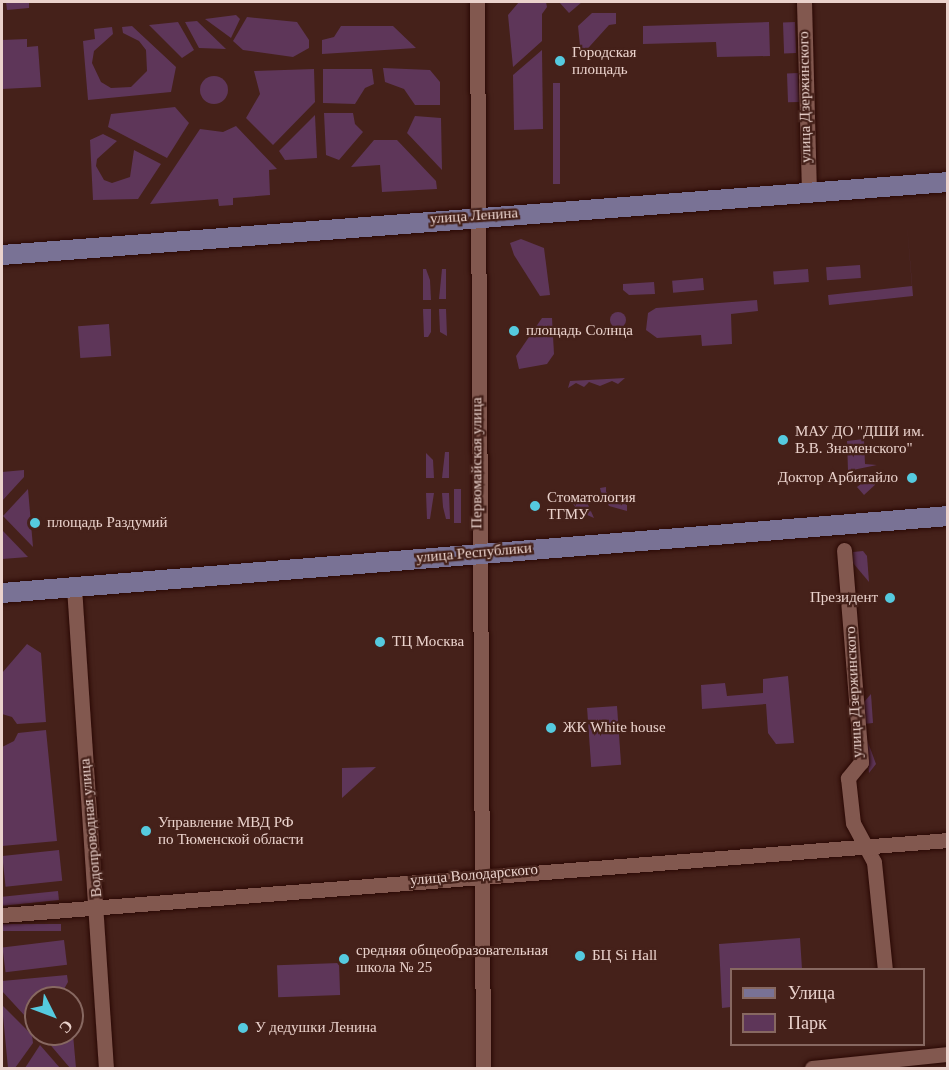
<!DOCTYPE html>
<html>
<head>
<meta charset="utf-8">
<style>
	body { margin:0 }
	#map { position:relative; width:949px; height:1070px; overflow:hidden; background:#45211a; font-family:Georgia,serif }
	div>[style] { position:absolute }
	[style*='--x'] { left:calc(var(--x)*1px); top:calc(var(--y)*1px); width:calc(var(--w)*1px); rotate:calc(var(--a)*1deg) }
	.green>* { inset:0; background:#5e3659; transform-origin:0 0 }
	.round { border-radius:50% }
	.roads { filter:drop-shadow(0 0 2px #2a0804) drop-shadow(0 0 2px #2a0804) }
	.minor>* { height:15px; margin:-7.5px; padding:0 7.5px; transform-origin:7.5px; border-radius:7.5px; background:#82584f }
	.major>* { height:20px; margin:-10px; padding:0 10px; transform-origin:10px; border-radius:10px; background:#797295 }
	.dots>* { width:16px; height:16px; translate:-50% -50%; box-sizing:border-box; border:3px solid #45211a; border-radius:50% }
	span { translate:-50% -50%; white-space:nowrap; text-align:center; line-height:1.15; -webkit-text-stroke:4.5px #45211a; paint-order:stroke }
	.poi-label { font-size:15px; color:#ead2cc }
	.left { translate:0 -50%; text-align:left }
	.right { translate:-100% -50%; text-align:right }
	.street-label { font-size:15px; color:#ead2cc }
	.frame { position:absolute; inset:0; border:3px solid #ead2cc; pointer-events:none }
	.legend { position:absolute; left:730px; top:968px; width:195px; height:78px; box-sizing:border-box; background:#45211a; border:2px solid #876861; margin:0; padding:8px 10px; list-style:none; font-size:18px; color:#ead2cc }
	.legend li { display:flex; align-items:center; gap:12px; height:30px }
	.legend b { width:30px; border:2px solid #876861 }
	.north { position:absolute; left:24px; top:986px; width:60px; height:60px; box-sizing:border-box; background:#45211a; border:2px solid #876861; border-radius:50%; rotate:132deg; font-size:16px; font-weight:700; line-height:24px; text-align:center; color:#ead2cc }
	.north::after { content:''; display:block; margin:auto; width:21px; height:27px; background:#55cadf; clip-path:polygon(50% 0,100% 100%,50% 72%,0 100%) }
</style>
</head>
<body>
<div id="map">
	<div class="green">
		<div style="clip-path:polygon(6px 2px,29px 2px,29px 8px,7px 10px)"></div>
		<div style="clip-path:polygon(519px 2px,546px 2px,547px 7px,542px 14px,542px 41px,513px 67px,508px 15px)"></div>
		<div style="clip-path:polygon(559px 2px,582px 2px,569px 13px)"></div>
		<div style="clip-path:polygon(592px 13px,616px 13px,616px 24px,609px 25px,581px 56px,578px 26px)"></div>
		<div style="clip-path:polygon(236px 15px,240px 19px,231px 38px,205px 19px)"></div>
		<div style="clip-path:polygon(247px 17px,297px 22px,309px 40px,309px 48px,293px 57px,243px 50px,233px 41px)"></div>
		<div style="clip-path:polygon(197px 21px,226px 49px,199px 48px,185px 22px)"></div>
		<div style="clip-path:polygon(178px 22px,194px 50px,182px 58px,149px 25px)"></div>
		<div style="clip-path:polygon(769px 22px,770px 56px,717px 57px,716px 42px,643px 44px,643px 26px)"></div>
		<div style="left:795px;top:22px;width:31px;height:12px;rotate:88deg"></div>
		<div style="clip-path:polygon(132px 26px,176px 67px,171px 92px,88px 100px,83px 41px,95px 39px,94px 29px,112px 27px,113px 34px,94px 51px,92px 63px,101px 82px,111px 88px,131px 87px,147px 71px,146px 50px,139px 41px,123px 33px,122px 27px)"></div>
		<div style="clip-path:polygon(341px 26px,393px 26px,416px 48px,322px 54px,322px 40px,334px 37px)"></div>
		<div style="clip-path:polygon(27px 39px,27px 47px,38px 46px,41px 87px,2px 89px,2px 40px)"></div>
		<div style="clip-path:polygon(542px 50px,543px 129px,514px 130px,513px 75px)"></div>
		<div style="clip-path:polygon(383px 68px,430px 70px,440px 82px,440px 105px,415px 105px,404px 89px,385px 82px)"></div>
		<div style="clip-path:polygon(314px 69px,315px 102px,273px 145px,246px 118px,260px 94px,254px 71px)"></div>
		<div style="clip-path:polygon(323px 69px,372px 69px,374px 84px,365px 88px,355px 104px,323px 103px)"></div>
		<div style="left:798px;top:73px;width:29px;height:11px;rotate:88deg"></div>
		<div class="round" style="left:200px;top:76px;width:28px;height:28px"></div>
		<div style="left:553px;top:83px;width:7px;height:101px"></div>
		<div style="clip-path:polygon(175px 107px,189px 123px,167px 158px,108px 127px,111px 114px)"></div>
		<div style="clip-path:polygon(324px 113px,353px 113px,355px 124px,363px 132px,339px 160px,326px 155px)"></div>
		<div style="clip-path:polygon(315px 115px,317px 158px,285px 160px,279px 151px)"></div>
		<div style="clip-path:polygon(415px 116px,441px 118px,442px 170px,407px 133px)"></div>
		<div style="clip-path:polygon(236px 126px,277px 169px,269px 170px,270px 195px,233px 198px,233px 205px,219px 206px,218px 199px,150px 204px,200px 129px,223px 132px)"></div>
		<div style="clip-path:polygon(103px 134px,117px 141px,97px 159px,96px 166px,104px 180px,112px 183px,130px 177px,134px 150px,161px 164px,138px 199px,93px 200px,90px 140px)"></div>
		<div style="clip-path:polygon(374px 140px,397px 140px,436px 181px,437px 189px,382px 192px,380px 165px,351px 167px)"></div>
		<div style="clip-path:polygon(906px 212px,913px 296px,829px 305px,828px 295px,912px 286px)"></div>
		<div style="clip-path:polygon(521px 239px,544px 248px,550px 295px,540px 296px,514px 255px,510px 243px)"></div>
		<div style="left:860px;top:265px;width:13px;height:34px;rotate:86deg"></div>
		<div style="clip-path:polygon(423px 269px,426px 269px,430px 280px,431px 300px,423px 300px)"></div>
		<div style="clip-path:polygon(442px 269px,446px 269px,446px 299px,439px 299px)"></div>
		<div style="left:808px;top:269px;width:13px;height:35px;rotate:86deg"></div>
		<div style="left:703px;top:278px;width:12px;height:31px;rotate:85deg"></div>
		<div style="clip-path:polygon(654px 282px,655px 294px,629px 295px,623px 290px,623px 284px)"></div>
		<div style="clip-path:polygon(757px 300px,758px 311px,731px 314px,732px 344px,702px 346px,701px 335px,657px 338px,646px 330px,648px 313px,656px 308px)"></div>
		<div style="clip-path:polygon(423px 309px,431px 309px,431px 332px,428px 337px,424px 337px)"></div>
		<div style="clip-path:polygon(439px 309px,446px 309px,447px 336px,440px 332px)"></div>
		<div class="round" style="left:610px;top:312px;width:16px;height:16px"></div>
		<div style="clip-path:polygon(542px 318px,552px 318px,554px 354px,547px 364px,519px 369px,516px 356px)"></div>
		<div style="left:109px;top:324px;width:32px;height:31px;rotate:86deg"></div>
		<div style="clip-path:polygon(625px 378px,618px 384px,612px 381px,600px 386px,589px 382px,584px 387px,576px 383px,568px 388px,570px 381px)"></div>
		<div style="clip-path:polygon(864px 439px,865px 464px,877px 465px,848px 471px,847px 441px)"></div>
		<div style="clip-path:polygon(445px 452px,449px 452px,449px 478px,442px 478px)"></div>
		<div style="clip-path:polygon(426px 453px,433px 460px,434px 478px,426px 478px)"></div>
		<div style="clip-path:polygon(24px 470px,24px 477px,2px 501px,2px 472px)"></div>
		<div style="clip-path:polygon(872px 475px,877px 483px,864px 495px,857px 487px)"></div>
		<div style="clip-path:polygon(606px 487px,606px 492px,627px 505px,627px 511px,609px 506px,601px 492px,600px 488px)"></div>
		<div style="clip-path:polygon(28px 489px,33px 547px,3px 516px)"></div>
		<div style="left:461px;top:489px;width:34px;height:7px;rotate:90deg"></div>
		<div style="clip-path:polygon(426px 493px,434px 493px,430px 519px,427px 519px)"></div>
		<div style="clip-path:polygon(442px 493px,449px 493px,450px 519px,446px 519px,443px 507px)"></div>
		<div style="clip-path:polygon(567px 495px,586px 500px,594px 518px,578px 511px)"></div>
		<div style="clip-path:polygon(2px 530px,28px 557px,2px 559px)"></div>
		<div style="clip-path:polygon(863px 551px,867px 556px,869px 582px,853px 563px,853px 552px)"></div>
		<div style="clip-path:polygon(27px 644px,41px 653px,46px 722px,17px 724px,12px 717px,2px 714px,2px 673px)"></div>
		<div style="clip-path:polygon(788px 676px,794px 743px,776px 744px,768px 733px,766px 704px,702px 709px,701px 685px,725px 683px,727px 696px,763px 693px,763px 679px)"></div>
		<div style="clip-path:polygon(871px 694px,873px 723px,864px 724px,864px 702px)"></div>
		<div style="left:617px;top:706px;width:59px;height:30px;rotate:86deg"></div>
		<div style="clip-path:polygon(46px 730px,57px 841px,2px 846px,2px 747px,14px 741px,18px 733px)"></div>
		<div style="clip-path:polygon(866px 737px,876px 764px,869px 773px)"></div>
		<div style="clip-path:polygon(376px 767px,342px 798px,342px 768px)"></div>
		<div style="left:59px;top:850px;width:31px;height:57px;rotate:84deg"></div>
		<div style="left:58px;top:891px;width:9px;height:56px;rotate:84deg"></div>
		<div style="left:61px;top:924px;width:7px;height:59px;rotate:90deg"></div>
		<div style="clip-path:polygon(800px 938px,802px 969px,732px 970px,731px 1007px,722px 1008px,719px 944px)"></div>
		<div style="left:64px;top:940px;width:25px;height:62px;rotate:83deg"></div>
		<div style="left:339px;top:963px;width:32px;height:62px;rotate:88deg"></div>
		<div style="clip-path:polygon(67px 975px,68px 982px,59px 998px,36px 998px,36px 1028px,2px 991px,2px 981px)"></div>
		<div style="clip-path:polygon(2px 1005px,32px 1035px,33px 1043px,15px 1068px,8px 1068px)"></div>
		<div style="clip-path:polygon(72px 1023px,76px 1068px,70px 1068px,47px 1041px,46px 1034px,72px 1034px)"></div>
		<div style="clip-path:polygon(40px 1045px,60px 1068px,25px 1068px)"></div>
	</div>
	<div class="roads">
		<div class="minor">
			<div style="--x:477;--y:2;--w:1066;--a:89.68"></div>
			<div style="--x:804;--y:2;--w:190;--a:88.5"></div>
			<div style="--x:844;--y:550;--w:213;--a:85.4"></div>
			<div style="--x:861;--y:762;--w:21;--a:129"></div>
			<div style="--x:848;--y:778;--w:45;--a:83.7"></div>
			<div style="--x:853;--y:823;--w:44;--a:61.7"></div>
			<div style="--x:874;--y:862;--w:109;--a:84.2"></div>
			<div style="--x:74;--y:587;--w:482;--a:86.2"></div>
			<div style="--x:2;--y:915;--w:949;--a:-4.53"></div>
			<div style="--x:812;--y:1068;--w:137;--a:-5.9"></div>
		</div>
		<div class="major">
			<div style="--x:2;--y:255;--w:949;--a:-4.41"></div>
			<div style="--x:2;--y:593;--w:949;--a:-4.65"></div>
		</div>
	</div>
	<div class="dots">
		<div style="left:560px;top:61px;background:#55cadf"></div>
		<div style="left:514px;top:331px;background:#55cadf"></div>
		<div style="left:783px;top:440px;background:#55cadf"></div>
		<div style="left:912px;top:478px;background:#55cadf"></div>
		<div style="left:535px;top:506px;background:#55cadf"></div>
		<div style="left:35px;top:523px;background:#55cadf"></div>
		<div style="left:890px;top:598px;background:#55cadf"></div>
		<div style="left:380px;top:642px;background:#55cadf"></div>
		<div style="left:551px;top:728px;background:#55cadf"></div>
		<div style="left:146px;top:831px;background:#55cadf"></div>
		<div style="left:580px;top:956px;background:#55cadf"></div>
		<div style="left:344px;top:959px;background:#55cadf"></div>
		<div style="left:243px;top:1028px;background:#55cadf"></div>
	</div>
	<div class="poi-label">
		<span class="left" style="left:572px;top:61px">Городская<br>площадь</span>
		<span class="left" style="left:526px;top:331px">площадь Солнца</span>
		<span class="left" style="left:795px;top:440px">МАУ ДО "ДШИ им.<br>В.В. Знаменского"</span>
		<span class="right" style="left:898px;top:478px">Доктор Арбитайло</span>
		<span class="left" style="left:547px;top:506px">Стоматология<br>ТГМУ</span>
		<span class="left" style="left:47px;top:523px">площадь Раздумий</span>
		<span class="right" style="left:878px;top:598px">Президент</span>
		<span class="left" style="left:392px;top:642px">ТЦ Москва</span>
		<span class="left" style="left:563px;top:728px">ЖК White house</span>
		<span class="left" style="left:158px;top:831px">Управление МВД РФ<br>по Тюменской области</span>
		<span class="left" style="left:356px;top:959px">средняя общеобразовательная<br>школа № 25</span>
		<span class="left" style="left:592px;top:956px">БЦ Si Hall</span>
		<span class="left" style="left:255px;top:1028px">У дедушки Ленина</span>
	</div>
	<div class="street-label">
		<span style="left:805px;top:97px;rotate:-91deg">улица Дзержинского</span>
		<span style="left:474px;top:216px;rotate:-4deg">улица Ленина</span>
		<span style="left:477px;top:463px;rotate:-90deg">Первомайская улица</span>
		<span style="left:474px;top:553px;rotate:-5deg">улица Республики</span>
		<span style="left:854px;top:692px;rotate:-93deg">улица Дзержинского</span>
		<span style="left:91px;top:828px;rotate:-95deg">Водопроводная улица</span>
		<span style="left:474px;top:875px;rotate:-5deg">улица Володарского</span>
	</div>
	<div class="frame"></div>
	<ul class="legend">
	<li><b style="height:8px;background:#797295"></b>Улица</li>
	<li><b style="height:16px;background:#5e3659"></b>Парк</li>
	</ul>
	<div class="north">С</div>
</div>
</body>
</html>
